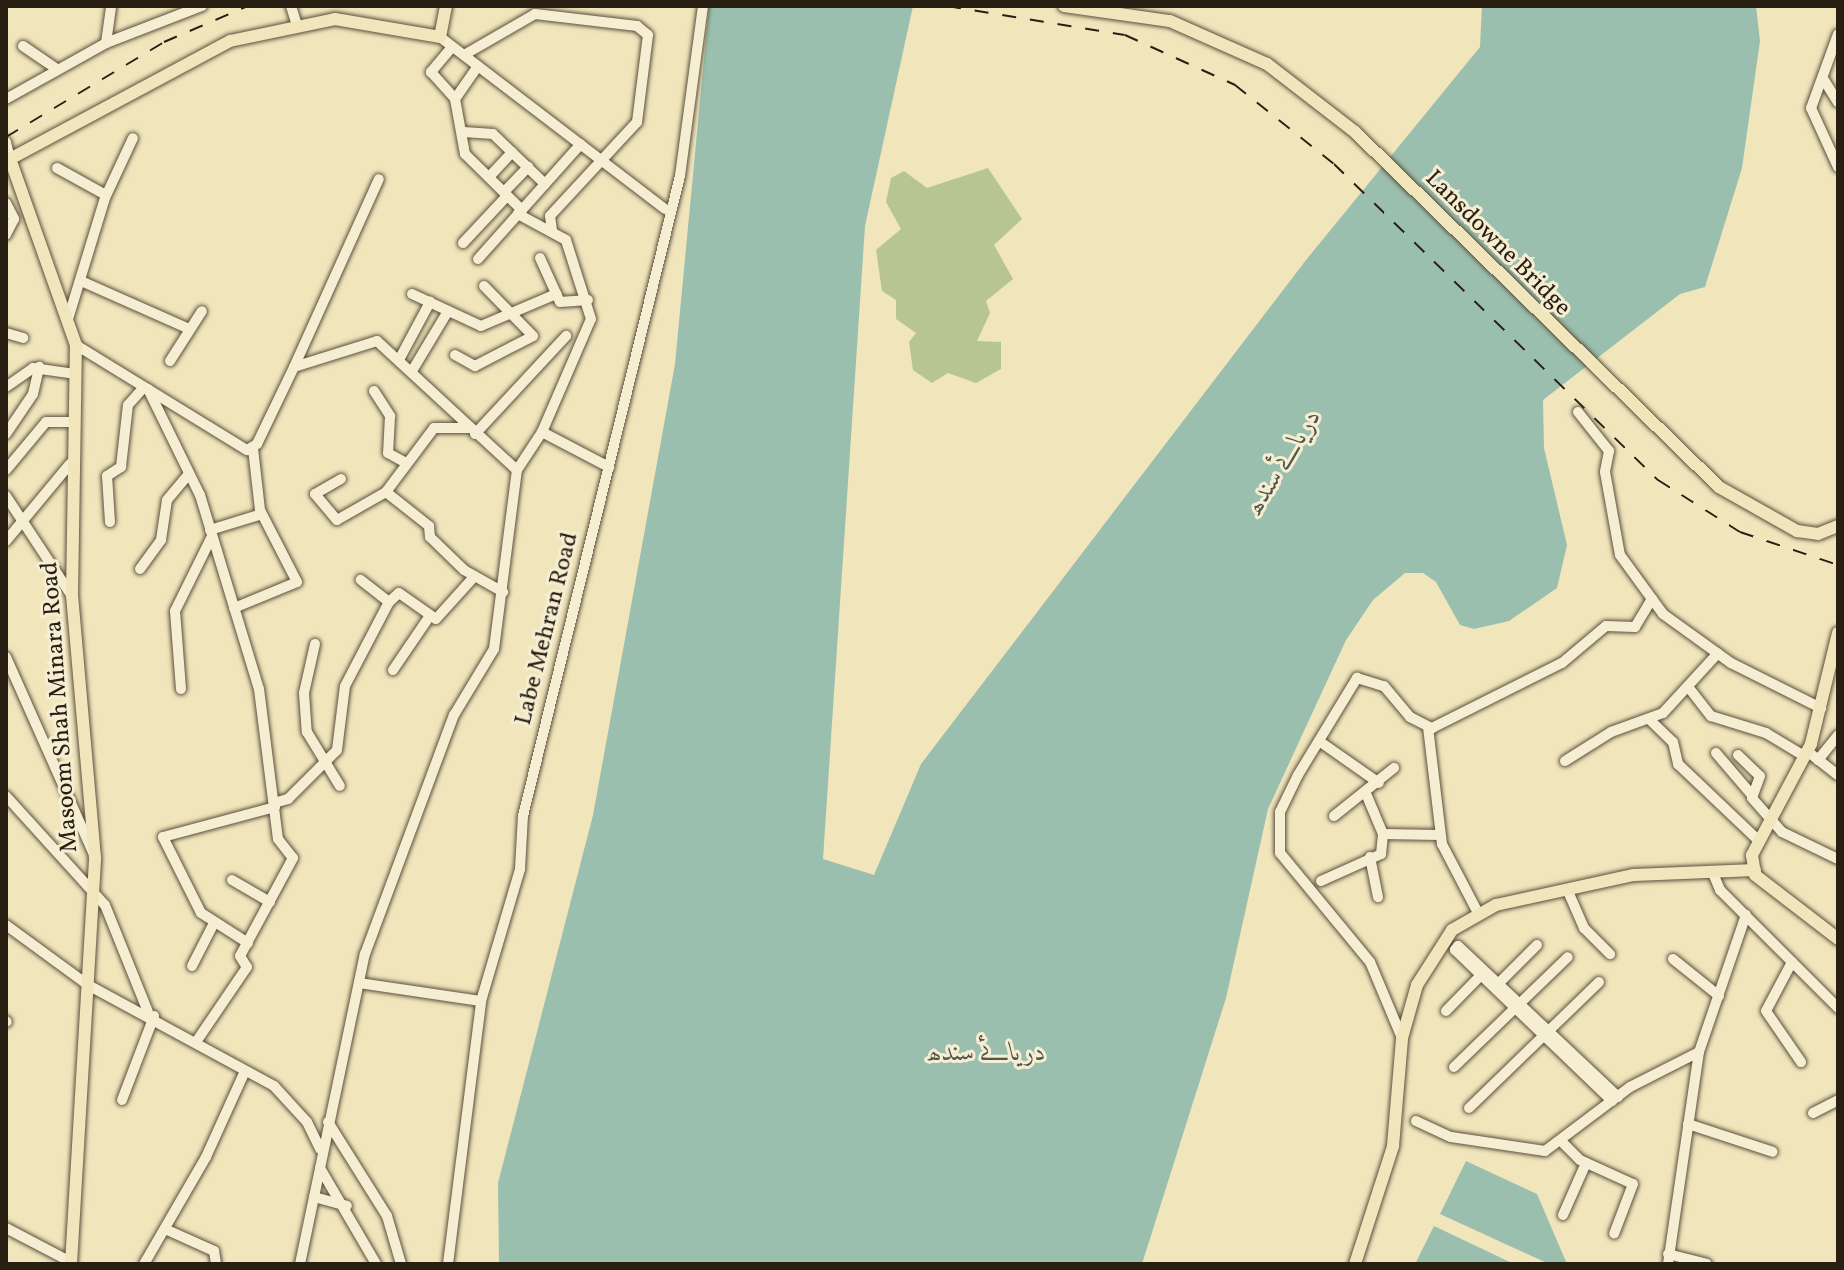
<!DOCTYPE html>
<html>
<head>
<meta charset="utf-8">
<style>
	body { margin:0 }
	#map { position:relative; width:1844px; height:1270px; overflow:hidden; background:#f1e5bc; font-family:Vollkorn,Amiri,serif }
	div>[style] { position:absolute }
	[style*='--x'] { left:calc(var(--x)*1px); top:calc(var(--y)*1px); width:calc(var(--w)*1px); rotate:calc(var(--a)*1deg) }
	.green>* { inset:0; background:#b7c593 }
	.water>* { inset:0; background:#9bbfae }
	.roads { filter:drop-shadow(0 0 2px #5a503c) drop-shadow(0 0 2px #5a503c) }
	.minor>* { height:10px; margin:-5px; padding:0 5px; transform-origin:5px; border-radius:5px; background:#f6eed3 }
	.major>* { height:12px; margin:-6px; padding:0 6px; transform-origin:6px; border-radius:6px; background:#f1e5bc }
	.rail>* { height:2px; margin-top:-1px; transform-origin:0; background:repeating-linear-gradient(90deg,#281e12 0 14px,transparent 0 28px) }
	span { translate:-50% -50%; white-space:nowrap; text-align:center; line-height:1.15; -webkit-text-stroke:6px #f6eed3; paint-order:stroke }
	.street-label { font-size:24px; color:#281e12 }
	.water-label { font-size:26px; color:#505649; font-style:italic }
	.frame { position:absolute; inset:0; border:8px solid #281e12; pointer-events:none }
</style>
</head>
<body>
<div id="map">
	<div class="green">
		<div style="clip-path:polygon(988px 168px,1022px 219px,994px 245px,1013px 279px,986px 301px,990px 313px,977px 341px,1001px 342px,1001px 369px,976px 383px,948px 373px,932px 383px,913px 370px,909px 342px,916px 333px,896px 319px,896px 300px,882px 291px,876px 250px,901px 229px,886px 202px,891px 178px,904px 171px,927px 188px)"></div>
	</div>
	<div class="water">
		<div style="clip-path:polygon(709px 6px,913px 6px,865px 226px,823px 859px,874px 875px,921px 764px,1306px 260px,1480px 47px,1482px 6px,1756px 6px,1760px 41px,1742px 168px,1705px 287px,1680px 294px,1543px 400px,1544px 448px,1567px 545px,1557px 588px,1509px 621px,1474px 629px,1460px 625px,1436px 582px,1423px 573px,1405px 573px,1373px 600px,1346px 640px,1268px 809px,1226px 998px,1142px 1264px,499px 1264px,498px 1183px,593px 815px,675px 364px)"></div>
		<div style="clip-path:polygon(1466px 1161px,1537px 1194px,1567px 1264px,1549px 1264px,1440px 1214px)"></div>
		<div style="clip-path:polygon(1434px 1226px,1514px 1264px,1415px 1264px)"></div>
	</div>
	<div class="roads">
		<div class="minor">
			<div style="--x:291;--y:6;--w:17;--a:73"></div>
			<div style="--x:1838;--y:34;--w:79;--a:110"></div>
			<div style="--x:1811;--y:108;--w:65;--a:65.4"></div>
			<div style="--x:440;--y:37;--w:283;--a:37.4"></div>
			<div style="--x:106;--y:43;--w:37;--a:-82"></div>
			<div style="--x:23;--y:46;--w:42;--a:34.4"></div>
			<div style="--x:452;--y:47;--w:33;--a:130"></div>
			<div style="--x:431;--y:72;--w:36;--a:48"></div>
			<div style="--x:464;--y:55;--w:82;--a:-30"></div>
			<div style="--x:535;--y:14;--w:103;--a:6.7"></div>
			<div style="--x:637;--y:26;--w:14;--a:39"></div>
			<div style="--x:648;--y:35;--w:88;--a:97.2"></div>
			<div style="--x:637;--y:122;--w:128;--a:132.8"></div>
			<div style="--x:550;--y:216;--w:15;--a:82"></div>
			<div style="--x:478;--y:66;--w:40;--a:124.9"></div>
			<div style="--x:455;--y:99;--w:56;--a:79.7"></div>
			<div style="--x:465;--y:154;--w:80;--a:44.5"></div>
			<div style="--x:1824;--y:80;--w:26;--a:58"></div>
			<div style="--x:6;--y:99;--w:115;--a:-29.2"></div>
			<div style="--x:106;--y:43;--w:103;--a:-21.1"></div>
			<div style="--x:464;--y:132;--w:29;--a:4"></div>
			<div style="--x:493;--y:134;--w:72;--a:43.9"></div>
			<div style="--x:6;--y:142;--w:17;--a:77"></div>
			<div style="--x:57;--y:168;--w:56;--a:28.9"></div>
			<div style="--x:489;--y:177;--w:34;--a:-47"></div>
			<div style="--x:504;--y:192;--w:35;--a:-46"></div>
			<div style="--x:6;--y:203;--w:18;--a:63"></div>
			<div style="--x:14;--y:219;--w:18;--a:117"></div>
			<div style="--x:463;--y:243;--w:64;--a:-46.9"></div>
			<div style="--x:540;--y:258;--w:48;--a:65.6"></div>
			<div style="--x:560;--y:302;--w:28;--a:-4"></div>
			<div style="--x:478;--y:259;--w:154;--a:-48.2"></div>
			<div style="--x:81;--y:281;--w:116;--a:23.9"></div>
			<div style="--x:412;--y:294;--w:76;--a:24.9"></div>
			<div style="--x:481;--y:326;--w:82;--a:-23.1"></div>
			<div style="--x:68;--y:319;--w:127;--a:-73"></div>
			<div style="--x:105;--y:198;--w:66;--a:-65"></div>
			<div style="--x:6;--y:333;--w:18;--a:16"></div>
			<div style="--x:76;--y:345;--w:201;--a:31.6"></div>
			<div style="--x:247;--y:450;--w:12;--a:-31"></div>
			<div style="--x:257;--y:444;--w:85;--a:-64.3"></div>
			<div style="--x:294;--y:367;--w:87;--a:-17.4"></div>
			<div style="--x:377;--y:341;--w:190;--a:42.7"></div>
			<div style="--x:455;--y:355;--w:23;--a:29"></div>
			<div style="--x:475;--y:366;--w:65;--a:-27.3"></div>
			<div style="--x:533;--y:336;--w:70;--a:-134.4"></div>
			<div style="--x:400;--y:358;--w:64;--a:-61.8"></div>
			<div style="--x:170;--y:361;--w:59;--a:-57.4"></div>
			<div style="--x:294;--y:367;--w:206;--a:-65.7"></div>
			<div style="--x:412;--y:371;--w:70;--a:-59"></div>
			<div style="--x:6;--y:387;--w:33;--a:-35"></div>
			<div style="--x:33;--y:368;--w:42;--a:8.1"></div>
			<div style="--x:148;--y:389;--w:118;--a:63.9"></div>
			<div style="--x:200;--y:495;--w:203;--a:73.1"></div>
			<div style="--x:259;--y:689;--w:151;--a:82.8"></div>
			<div style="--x:278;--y:839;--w:24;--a:52"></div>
			<div style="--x:293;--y:858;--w:111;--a:118.4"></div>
			<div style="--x:240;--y:956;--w:13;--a:58"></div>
			<div style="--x:247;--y:967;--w:91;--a:124.2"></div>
			<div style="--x:374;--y:391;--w:30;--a:57"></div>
			<div style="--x:390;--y:416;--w:37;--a:93"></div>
			<div style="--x:388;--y:453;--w:21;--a:29"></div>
			<div style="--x:1578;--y:412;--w:50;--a:51.5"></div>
			<div style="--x:1609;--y:451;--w:21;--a:101"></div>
			<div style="--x:1605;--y:472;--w:84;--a:79.8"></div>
			<div style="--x:1620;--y:555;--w:73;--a:53.9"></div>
			<div style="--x:1663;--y:614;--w:84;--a:35.8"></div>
			<div style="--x:1731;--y:663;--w:101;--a:26.6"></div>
			<div style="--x:542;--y:432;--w:76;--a:27.6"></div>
			<div style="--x:6;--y:434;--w:48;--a:-56"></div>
			<div style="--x:33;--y:394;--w:28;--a:-77"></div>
			<div style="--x:475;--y:434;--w:134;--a:-47.1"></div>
			<div style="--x:6;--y:470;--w:62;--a:-50.2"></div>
			<div style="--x:46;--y:422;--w:26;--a:0"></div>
			<div style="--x:341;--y:479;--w:30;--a:150"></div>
			<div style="--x:315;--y:494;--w:34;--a:50"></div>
			<div style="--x:337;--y:520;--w:56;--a:-29.7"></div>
			<div style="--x:386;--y:492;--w:80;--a:-53.1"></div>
			<div style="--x:434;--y:428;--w:35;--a:0"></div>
			<div style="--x:386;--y:492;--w:55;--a:38.3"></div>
			<div style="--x:429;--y:526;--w:11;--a:85"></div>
			<div style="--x:430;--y:537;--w:47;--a:44.1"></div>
			<div style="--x:464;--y:570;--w:45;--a:29.4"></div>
			<div style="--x:6;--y:496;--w:120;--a:56.6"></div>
			<div style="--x:110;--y:522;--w:46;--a:-93.7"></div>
			<div style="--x:107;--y:476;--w:17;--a:-33"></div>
			<div style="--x:121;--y:467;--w:62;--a:-83.6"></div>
			<div style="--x:128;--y:405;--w:24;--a:-48"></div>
			<div style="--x:210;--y:530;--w:54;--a:-17.1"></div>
			<div style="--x:6;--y:541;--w:100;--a:-50.3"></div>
			<div style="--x:140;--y:569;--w:36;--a:-54"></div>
			<div style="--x:161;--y:540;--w:40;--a:-81.5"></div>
			<div style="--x:167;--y:500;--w:34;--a:-50"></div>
			<div style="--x:389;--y:602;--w:13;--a:-42"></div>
			<div style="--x:399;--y:593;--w:45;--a:35.1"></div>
			<div style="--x:436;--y:619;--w:57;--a:-47.9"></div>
			<div style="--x:234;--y:608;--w:68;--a:-22.4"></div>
			<div style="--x:297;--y:582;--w:81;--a:-117.2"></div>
			<div style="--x:260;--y:510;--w:61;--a:-96.5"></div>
			<div style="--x:315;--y:644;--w:50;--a:102.7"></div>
			<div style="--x:304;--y:693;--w:39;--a:86"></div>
			<div style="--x:307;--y:732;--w:63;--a:58.6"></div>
			<div style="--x:6;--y:657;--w:214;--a:66"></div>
			<div style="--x:393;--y:670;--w:64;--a:-55.8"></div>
			<div style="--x:1689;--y:688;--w:36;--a:52"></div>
			<div style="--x:1711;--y:716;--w:58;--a:17.2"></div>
			<div style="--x:1766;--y:733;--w:44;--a:31.2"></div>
			<div style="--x:181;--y:689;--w:78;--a:-94.4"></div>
			<div style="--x:175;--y:611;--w:84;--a:-63.7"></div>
			<div style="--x:1651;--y:721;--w:30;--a:44"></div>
			<div style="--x:1673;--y:742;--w:23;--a:77"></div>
			<div style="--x:1678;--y:764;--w:109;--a:43.5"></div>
			<div style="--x:1428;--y:727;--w:118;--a:83.2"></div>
			<div style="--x:1442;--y:844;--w:78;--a:62.4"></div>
			<div style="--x:1319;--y:741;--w:73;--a:35"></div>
			<div style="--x:1807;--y:751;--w:39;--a:38"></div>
			<div style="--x:1716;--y:753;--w:54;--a:49.5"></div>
			<div style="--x:1738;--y:755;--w:30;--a:44"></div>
			<div style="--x:1760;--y:776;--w:23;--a:110"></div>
			<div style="--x:1752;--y:798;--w:45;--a:48.6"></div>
			<div style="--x:1782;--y:832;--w:62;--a:25.7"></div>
			<div style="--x:1818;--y:760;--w:32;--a:-51"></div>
			<div style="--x:1565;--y:761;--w:54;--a:-32.2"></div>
			<div style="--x:1611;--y:732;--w:55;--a:-20.1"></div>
			<div style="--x:1663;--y:713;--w:81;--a:-47.5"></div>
			<div style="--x:6;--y:796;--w:147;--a:47.8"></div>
			<div style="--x:105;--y:905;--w:115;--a:68.1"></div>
			<div style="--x:274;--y:803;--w:15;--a:-16"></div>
			<div style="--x:288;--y:799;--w:69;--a:-45"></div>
			<div style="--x:337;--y:750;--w:64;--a:-82.9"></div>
			<div style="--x:345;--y:686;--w:95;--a:-62.4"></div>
			<div style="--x:389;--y:602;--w:36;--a:-142"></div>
			<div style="--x:1334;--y:816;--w:77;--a:-38.7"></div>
			<div style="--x:1383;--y:834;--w:57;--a:1"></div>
			<div style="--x:1370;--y:857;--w:41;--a:78.7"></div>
			<div style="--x:1712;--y:871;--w:21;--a:67"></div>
			<div style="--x:1720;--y:890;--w:167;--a:45"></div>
			<div style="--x:232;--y:880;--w:44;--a:30.1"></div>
			<div style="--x:1321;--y:881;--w:66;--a:-24.2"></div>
			<div style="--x:1381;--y:854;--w:20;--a:-84"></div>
			<div style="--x:1383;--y:834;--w:41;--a:-112.8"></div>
			<div style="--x:1567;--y:889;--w:43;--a:66.4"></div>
			<div style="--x:1584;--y:928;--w:37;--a:45"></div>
			<div style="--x:6;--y:925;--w:102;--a:36.2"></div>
			<div style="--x:88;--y:985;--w:212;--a:28.5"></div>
			<div style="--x:274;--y:1086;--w:49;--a:47.5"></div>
			<div style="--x:307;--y:1122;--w:30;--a:64"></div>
			<div style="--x:248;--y:943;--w:56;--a:-147.4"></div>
			<div style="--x:201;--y:913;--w:85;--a:-116.6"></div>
			<div style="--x:163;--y:837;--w:116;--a:-15"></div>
			<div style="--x:1673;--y:959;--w:59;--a:38.8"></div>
			<div style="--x:1792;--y:962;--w:55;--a:118"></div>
			<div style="--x:1766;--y:1011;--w:62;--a:55.5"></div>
			<div style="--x:192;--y:966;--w:48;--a:-62.9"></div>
			<div style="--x:359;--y:983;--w:123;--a:8.4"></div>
			<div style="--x:1496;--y:986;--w:58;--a:-45"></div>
			<div style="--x:1446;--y:1011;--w:50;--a:-45.8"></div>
			<div style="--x:6;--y:1021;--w:1;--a:45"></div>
			<div style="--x:1402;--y:1038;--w:82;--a:-112.8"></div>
			<div style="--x:1370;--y:962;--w:141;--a:-129.5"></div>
			<div style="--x:1280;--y:853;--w:41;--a:-90"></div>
			<div style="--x:1280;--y:812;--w:41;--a:-64.1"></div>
			<div style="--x:1298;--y:775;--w:114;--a:-58.7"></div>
			<div style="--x:1357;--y:678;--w:28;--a:17"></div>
			<div style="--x:1384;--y:686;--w:40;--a:50"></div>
			<div style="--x:1410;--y:717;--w:25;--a:27"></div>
			<div style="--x:1432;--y:728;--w:145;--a:-26.6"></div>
			<div style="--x:1562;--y:663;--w:57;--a:-40.1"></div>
			<div style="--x:1606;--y:626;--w:29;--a:2"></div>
			<div style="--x:1635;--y:627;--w:33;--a:-59"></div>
			<div style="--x:1454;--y:1067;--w:158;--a:-44"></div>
			<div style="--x:122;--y:1100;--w:90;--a:-69.1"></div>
			<div style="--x:1612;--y:1101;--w:218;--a:-136.1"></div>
			<div style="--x:1455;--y:950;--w:5;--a:-53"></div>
			<div style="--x:1458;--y:946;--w:220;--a:43.3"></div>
			<div style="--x:1469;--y:1108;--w:181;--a:-44.1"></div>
			<div style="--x:1813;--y:1113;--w:28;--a:-27"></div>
			<div style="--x:1416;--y:1121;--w:38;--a:25"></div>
			<div style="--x:1451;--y:1137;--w:95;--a:8.5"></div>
			<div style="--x:1545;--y:1151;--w:106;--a:-37"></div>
			<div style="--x:1630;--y:1087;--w:77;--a:-26.9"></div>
			<div style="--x:328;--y:1122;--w:111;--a:57.9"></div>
			<div style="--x:387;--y:1216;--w:50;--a:73.7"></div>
			<div style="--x:1688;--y:1124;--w:89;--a:18.2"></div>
			<div style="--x:1563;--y:1143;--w:24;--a:45"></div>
			<div style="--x:1580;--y:1160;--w:58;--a:24.4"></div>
			<div style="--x:1633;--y:1184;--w:53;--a:110.8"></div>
			<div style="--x:320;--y:1168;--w:111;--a:59.7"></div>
			<div style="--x:314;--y:1197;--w:34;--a:15"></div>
			<div style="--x:1563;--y:1215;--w:57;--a:-66.1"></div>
			<div style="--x:6;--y:1228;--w:73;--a:27.6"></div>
			<div style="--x:165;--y:1229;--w:54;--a:24.2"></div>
			<div style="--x:214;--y:1251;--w:13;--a:81"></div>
			<div style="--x:1668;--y:1254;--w:40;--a:14.4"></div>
			<div style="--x:144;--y:1264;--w:124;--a:-59.9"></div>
			<div style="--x:206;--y:1157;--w:94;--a:-65.6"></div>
			<div style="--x:300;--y:1264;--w:317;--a:-78.2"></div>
			<div style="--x:365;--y:954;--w:255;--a:-69.6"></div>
			<div style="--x:454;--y:715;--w:77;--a:-58.8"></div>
			<div style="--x:494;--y:649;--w:180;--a:-82.7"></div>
			<div style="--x:517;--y:470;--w:45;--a:-56.7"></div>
			<div style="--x:542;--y:432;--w:123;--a:-66.6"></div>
			<div style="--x:591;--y:319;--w:83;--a:-107.6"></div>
			<div style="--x:566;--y:240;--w:55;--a:-151.6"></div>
			<div style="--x:448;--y:1264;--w:265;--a:-82.8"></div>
			<div style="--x:481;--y:1001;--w:138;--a:-73.5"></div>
			<div style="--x:520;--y:869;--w:53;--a:-86.8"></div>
			<div style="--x:523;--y:816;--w:659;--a:-76.22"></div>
			<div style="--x:680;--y:176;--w:172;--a:-82.3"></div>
			<div style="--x:1668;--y:1264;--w:214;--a:-81.7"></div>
			<div style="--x:1699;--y:1052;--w:145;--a:-71.1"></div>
		</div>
		<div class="major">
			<div style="--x:1064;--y:6;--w:107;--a:8.1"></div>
			<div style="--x:1170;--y:21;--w:106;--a:23.9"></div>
			<div style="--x:1267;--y:64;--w:111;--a:37.7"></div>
			<div style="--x:1355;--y:132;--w:508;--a:44.28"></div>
			<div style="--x:1719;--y:487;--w:90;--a:29.4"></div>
			<div style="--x:1797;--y:531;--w:21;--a:8"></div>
			<div style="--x:1818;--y:534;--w:22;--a:-22"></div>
			<div style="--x:1838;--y:633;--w:114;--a:103.7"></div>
			<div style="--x:1811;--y:744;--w:126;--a:118"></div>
			<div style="--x:1752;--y:855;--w:20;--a:81"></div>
			<div style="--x:1755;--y:875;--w:105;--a:37.6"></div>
			<div style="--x:71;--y:1264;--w:407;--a:-86.6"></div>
			<div style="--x:95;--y:858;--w:263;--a:-95"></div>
			<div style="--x:72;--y:596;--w:251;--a:-89.1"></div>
			<div style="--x:76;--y:345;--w:197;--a:-109.5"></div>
			<div style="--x:10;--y:159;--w:250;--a:-28.2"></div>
			<div style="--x:230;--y:41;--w:107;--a:-11.8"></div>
			<div style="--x:335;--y:19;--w:107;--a:9.7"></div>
			<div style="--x:440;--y:37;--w:32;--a:-79"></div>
			<div style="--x:1355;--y:1264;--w:124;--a:-72.1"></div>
			<div style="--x:1393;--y:1146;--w:108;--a:-85.2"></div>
			<div style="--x:1402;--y:1038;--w:55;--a:-74.2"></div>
			<div style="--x:1417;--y:985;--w:65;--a:-57.5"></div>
			<div style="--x:1452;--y:930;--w:51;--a:-29.6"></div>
			<div style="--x:1496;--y:905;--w:141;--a:-12.3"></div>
			<div style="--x:1634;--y:875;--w:121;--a:-2.4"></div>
		</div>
	</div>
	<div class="rail">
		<div style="--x:947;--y:6;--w:180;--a:9.3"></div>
		<div style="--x:1125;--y:35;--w:121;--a:24.4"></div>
		<div style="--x:1235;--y:85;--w:127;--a:38.6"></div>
		<div style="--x:1334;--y:164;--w:453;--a:44.3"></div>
		<div style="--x:1658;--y:480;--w:97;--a:32.4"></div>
		<div style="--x:1740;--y:532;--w:103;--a:18.6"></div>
		<div style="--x:6;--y:137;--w:184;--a:-31"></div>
		<div style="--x:164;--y:42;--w:91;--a:-23.2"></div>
	</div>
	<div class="street-label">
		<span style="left:1497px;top:244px;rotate:45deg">Lansdowne Bridge</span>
		<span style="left:548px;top:629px;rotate:-76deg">Labe Mehran Road</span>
		<span style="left:61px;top:707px;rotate:-94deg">Masoom Shah Minara Road</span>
	</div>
	<div class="water-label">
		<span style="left:1284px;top:463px;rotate:-58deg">دریائے سندھ</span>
		<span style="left:986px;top:1054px">دریائے سندھ</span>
	</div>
	<div class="frame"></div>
</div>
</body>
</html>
